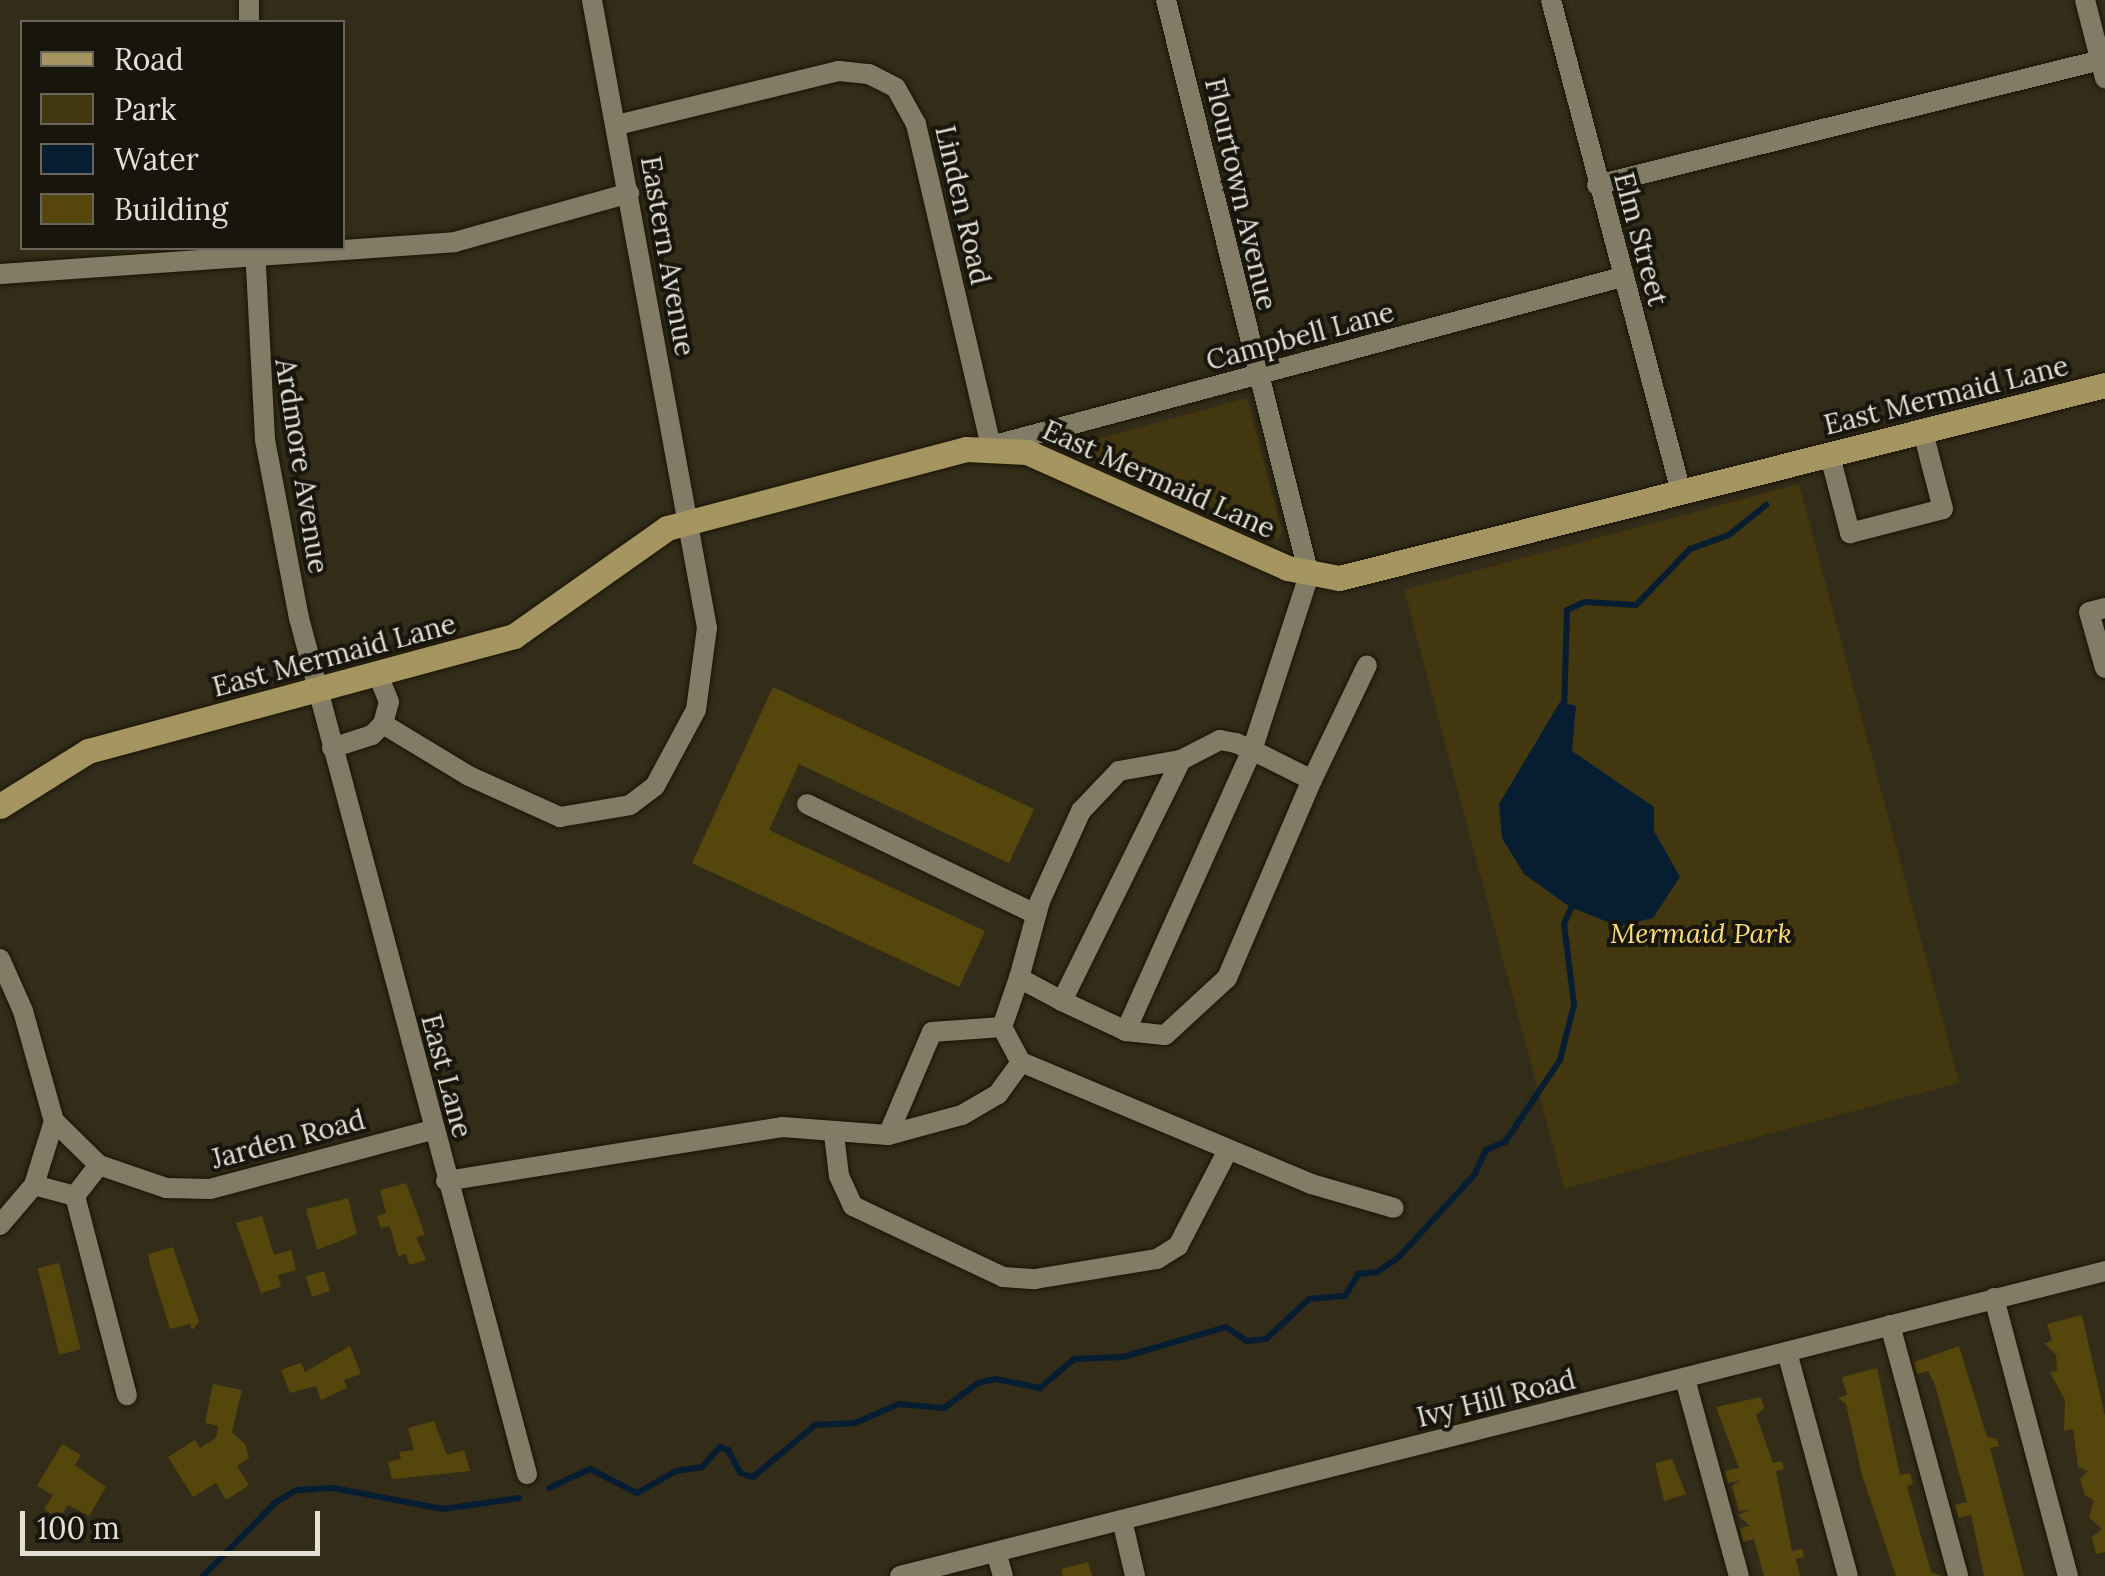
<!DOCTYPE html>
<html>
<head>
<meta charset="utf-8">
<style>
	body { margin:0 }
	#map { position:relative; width:2105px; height:1576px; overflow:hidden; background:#322c19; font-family:Lora,serif }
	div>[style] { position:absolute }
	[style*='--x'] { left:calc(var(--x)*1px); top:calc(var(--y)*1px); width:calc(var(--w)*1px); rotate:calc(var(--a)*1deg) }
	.green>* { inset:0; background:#42370f; transform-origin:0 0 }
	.water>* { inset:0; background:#061d32 }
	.stream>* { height:6px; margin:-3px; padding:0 3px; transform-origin:3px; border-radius:3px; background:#061d32 }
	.building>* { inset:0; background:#55460b; transform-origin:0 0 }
	.roads { filter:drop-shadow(0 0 2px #1a1403) drop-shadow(0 0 2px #1a1403) }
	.minor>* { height:20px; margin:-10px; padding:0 10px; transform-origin:10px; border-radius:10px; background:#827c66 }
	.major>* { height:25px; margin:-12.5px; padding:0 12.5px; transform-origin:12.5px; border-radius:12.5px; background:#a49561 }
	span { translate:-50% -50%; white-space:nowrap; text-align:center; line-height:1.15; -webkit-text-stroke:8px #17150c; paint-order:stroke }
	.street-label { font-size:28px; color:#e3e0d4 }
	.park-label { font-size:28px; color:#fadd79; font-style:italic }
	.legend { position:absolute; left:20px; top:20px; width:325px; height:230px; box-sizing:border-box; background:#17150c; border:2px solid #69665c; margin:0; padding:12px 18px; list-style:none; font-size:30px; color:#e3e0d4 }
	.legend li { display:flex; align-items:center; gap:20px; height:50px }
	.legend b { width:50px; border:2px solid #69665c }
	.scale { position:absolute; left:20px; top:1511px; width:300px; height:45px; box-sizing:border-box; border:5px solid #e3e0d4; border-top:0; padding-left:12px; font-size:30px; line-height:35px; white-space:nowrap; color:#e3e0d4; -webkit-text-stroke:8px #17150c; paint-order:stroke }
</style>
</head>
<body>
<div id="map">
	<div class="green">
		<div style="clip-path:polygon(1247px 398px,1282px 531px,1278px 540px,1082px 452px,1086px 442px)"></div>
		<div style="left:1799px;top:484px;width:620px;height:409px;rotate:75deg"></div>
	</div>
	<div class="water">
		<div style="clip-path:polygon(1560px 702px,1576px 706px,1572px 751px,1654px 807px,1654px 831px,1680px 877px,1653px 918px,1618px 926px,1570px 907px,1524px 874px,1502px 838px,1499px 804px)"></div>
	</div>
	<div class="stream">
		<div style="--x:1564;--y:712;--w:102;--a:-88.3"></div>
		<div style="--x:1567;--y:610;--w:20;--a:-24"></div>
		<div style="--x:1585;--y:602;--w:51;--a:3.4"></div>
		<div style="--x:1636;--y:605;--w:78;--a:-46"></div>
		<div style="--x:1690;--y:549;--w:41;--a:-19.7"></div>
		<div style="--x:1729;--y:535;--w:48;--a:-39"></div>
		<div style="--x:549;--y:1488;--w:45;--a:-24.9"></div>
		<div style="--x:590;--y:1469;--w:53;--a:27.1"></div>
		<div style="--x:637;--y:1493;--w:45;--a:-29.4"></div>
		<div style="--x:676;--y:1471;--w:26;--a:-9"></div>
		<div style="--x:702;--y:1467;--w:27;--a:-48"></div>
		<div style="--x:720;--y:1447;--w:9;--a:21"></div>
		<div style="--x:728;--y:1450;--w:26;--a:62"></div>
		<div style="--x:740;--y:1473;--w:14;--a:17"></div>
		<div style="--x:753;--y:1477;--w:81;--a:-40"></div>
		<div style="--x:815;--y:1425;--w:40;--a:-2.9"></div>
		<div style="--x:855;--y:1423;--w:48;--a:-23.4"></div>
		<div style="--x:899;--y:1404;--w:45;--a:5.1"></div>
		<div style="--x:944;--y:1408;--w:42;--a:-36.3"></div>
		<div style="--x:978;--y:1383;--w:18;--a:-13"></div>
		<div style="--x:996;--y:1379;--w:45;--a:11.6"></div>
		<div style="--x:1040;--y:1388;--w:45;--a:-40.5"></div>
		<div style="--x:1074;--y:1359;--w:49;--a:-2.3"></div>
		<div style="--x:1123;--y:1357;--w:107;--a:-16.2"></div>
		<div style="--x:1226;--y:1327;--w:25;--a:34"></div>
		<div style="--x:1247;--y:1341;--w:19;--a:-6"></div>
		<div style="--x:1266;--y:1339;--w:59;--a:-42.9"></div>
		<div style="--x:1309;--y:1299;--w:36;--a:-5"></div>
		<div style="--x:1345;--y:1296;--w:26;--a:-59"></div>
		<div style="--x:1358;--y:1274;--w:19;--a:-6"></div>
		<div style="--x:1377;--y:1272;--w:25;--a:-34"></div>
		<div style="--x:1398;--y:1258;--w:113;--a:-47.5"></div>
		<div style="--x:1474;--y:1175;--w:28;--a:-64"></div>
		<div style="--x:1486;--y:1150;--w:21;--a:-23"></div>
		<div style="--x:1505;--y:1142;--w:99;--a:-56.1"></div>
		<div style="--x:1560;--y:1060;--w:57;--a:-75.7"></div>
		<div style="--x:1574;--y:1005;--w:82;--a:-97"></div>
		<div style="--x:1564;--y:924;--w:24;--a:-66"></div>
		<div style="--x:203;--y:1576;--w:104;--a:-45.4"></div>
		<div style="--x:276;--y:1502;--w:24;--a:-30"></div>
		<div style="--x:297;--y:1490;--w:36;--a:-3"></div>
		<div style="--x:333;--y:1488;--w:112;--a:10.8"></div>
		<div style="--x:443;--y:1509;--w:77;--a:-8.2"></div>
	</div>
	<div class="building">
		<div style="clip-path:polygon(773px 687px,1034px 809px,1009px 863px,799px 764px,769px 830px,985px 931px,959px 987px,692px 863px)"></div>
		<div style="clip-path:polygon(406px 1183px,425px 1235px,416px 1237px,426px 1260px,409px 1265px,406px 1254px,398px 1256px,390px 1226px,381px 1228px,377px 1216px,386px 1213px,380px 1190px)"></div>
		<div style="clip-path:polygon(348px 1198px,357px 1234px,317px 1250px,306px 1209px)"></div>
		<div style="clip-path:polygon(262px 1216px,274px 1255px,291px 1250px,296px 1270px,278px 1275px,281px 1287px,261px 1293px,236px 1223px)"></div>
		<div style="clip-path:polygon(173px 1247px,199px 1322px,192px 1330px,190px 1324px,170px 1329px,150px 1265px,148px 1254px)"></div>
		<div style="left:59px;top:1263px;width:89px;height:22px;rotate:76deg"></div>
		<div style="left:324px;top:1271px;width:21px;height:19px;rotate:73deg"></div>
		<div style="clip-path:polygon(2082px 1315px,2105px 1416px,2105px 1552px,2096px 1554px,2092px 1537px,2102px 1529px,2089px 1517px,2094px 1500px,2085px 1495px,2080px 1479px,2088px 1471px,2078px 1467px,2073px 1429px,2064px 1431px,2065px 1400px,2050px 1372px,2057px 1371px,2056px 1355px,2044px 1343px,2052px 1341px,2047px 1324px)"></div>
		<div style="clip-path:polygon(350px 1346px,361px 1374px,344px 1380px,347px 1388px,321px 1400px,316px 1386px,290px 1393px,281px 1370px,301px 1363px,305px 1372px)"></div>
		<div style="clip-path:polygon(1959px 1346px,1987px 1437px,1997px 1439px,1999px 1446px,1990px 1448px,2024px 1576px,1984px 1576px,1971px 1515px,1959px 1518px,1955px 1505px,1967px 1502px,1935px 1385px,1928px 1371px,1917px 1374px,1914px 1362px)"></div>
		<div style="clip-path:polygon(1877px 1368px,1900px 1475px,1910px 1473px,1913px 1484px,1907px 1486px,1931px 1572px,1941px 1576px,1896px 1576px,1862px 1475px,1846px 1404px,1838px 1398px,1847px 1395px,1842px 1377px)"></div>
		<div style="clip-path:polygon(213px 1384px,242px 1390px,232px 1432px,245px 1444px,249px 1458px,237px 1466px,249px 1485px,226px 1500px,216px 1483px,193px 1497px,168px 1457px,195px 1440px,200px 1448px,216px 1438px,218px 1426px,205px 1423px)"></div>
		<div style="clip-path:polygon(1761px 1397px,1764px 1408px,1756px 1415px,1773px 1463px,1782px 1461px,1784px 1469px,1776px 1471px,1792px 1551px,1802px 1549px,1804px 1557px,1796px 1559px,1800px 1576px,1764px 1576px,1754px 1539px,1743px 1542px,1740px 1528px,1750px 1526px,1738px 1515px,1750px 1510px,1739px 1511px,1732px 1486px,1741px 1480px,1728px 1483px,1725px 1471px,1739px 1468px,1716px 1407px)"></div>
		<div style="clip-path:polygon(434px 1421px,447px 1455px,464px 1450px,470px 1471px,392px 1479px,388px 1462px,401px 1459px,399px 1452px,414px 1450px,408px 1428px)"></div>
		<div style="clip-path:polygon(62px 1444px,81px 1455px,75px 1465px,106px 1487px,89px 1516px,68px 1505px,59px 1519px,44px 1509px,53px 1495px,37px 1486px)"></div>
		<div style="clip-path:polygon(1672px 1459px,1686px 1494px,1664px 1501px,1655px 1463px)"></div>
		<div style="clip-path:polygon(1088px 1562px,1092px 1576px,1063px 1576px,1061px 1569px)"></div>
	</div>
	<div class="roads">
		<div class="minor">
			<div style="--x:249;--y:0;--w:22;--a:90"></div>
			<div style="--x:1166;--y:0;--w:593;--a:76.03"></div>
			<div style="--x:1309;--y:575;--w:184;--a:108"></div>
			<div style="--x:1252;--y:750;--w:308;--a:114.2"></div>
			<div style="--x:1126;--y:1031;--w:71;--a:-154.9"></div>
			<div style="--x:1062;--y:1001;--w:269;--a:-63.7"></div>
			<div style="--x:1181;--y:760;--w:44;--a:-27.1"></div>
			<div style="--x:1220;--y:740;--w:16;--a:11"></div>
			<div style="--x:1236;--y:743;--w:17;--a:24"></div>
			<div style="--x:1252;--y:750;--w:67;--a:26.6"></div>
			<div style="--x:1312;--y:780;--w:127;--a:-64.4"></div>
			<div style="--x:1551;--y:0;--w:509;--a:75.2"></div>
			<div style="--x:2085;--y:0;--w:81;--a:75.6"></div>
			<div style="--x:617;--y:125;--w:228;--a:-13.7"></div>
			<div style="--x:839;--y:71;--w:30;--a:6"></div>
			<div style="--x:869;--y:74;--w:30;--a:27"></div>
			<div style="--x:896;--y:88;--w:41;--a:60.9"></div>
			<div style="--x:916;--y:124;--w:331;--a:76.9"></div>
			<div style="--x:991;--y:446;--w:653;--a:-14.99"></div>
			<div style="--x:1597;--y:185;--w:519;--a:-13.93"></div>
			<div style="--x:255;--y:248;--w:192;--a:87"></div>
			<div style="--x:265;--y:440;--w:181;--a:79.2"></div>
			<div style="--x:299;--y:618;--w:886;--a:75.09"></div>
			<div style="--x:0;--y:274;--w:456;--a:-4"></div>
			<div style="--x:455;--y:242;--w:181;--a:-15.7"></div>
			<div style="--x:1830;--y:456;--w:80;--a:75.4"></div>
			<div style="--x:1850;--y:533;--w:96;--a:-14.5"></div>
			<div style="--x:1943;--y:509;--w:80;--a:-104.6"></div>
			<div style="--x:2105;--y:608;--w:16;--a:166"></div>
			<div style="--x:2089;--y:612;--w:58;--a:74.1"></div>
			<div style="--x:383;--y:724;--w:100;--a:31.2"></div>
			<div style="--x:469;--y:776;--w:100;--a:24.3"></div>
			<div style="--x:560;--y:817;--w:71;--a:-9.7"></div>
			<div style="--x:630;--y:805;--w:31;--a:-37"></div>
			<div style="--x:655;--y:786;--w:86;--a:-61.7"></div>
			<div style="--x:696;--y:710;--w:83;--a:-82.4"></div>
			<div style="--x:707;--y:628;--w:638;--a:-100.38"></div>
			<div style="--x:332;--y:748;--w:42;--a:-18"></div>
			<div style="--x:372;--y:735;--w:16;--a:-45"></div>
			<div style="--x:383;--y:724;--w:23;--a:-75"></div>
			<div style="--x:389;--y:702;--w:29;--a:-112"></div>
			<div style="--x:807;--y:804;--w:254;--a:25.7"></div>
			<div style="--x:0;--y:959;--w:57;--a:66.1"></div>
			<div style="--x:23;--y:1011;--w:114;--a:74.3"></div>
			<div style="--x:54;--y:1121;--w:63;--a:44.4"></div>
			<div style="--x:99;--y:1165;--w:39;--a:128"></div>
			<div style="--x:75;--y:1196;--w:42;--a:-165"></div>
			<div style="--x:34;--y:1185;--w:67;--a:-72.6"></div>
			<div style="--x:1062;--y:1001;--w:49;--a:-151.9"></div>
			<div style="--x:1019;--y:978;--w:80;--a:-74.7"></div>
			<div style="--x:1040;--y:901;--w:99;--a:-65.5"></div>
			<div style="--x:1081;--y:811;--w:55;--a:-46.5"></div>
			<div style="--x:1119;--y:771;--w:63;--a:-10.1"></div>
			<div style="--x:1002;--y:1027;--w:40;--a:62"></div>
			<div style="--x:1021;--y:1062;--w:315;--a:22.8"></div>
			<div style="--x:1311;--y:1184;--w:86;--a:16.1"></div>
			<div style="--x:1126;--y:1031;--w:39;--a:6"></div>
			<div style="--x:1165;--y:1035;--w:84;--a:-42.6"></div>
			<div style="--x:1227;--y:978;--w:215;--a:-66.8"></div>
			<div style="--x:834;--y:1134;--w:42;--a:83.2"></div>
			<div style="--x:839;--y:1176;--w:33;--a:65"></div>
			<div style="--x:853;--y:1206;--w:166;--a:25.3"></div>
			<div style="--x:1003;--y:1277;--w:32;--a:4"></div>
			<div style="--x:1035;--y:1279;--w:124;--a:-9.3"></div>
			<div style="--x:1157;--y:1259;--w:25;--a:-32"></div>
			<div style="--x:1178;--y:1246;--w:108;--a:-62.5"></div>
			<div style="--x:888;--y:1135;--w:77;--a:-15.1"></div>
			<div style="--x:962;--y:1115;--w:42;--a:-30.3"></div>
			<div style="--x:998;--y:1094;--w:39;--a:-54"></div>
			<div style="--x:99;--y:1165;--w:71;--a:18.9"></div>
			<div style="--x:166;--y:1188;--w:44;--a:1.3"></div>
			<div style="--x:210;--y:1189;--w:230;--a:-14.9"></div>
			<div style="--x:446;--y:1181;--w:340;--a:-9.1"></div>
			<div style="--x:782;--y:1127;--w:106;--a:4.3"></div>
			<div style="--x:888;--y:1135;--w:112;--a:-66.9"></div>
			<div style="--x:932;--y:1032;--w:70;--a:-4.1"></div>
			<div style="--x:1002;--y:1027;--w:52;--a:-70.9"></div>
			<div style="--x:75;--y:1196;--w:206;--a:75.4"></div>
			<div style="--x:0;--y:1225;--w:52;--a:-49.6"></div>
			<div style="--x:1994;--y:1298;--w:288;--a:75.1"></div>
			<div style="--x:1890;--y:1325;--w:260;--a:74.8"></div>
			<div style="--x:1787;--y:1352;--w:232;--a:74.8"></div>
			<div style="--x:1685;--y:1379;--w:204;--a:74.7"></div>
			<div style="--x:1122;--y:1520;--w:57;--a:76.9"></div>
			<div style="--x:996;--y:1552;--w:25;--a:74"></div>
			<div style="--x:900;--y:1576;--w:1243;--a:-14.2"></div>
		</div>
		<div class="major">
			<div style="--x:0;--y:806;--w:104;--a:-32"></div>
			<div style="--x:88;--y:751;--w:441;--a:-15.1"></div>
			<div style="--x:514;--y:636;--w:187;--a:-35.2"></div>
			<div style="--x:667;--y:528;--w:309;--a:-14.8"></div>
			<div style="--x:966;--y:449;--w:61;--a:2.8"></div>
			<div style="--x:1027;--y:452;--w:285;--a:24"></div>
			<div style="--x:1287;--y:568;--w:53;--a:10.9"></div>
			<div style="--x:1339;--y:578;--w:790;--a:-14.14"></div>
		</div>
	</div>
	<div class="street-label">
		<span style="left:1241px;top:194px;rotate:77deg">Flourtown Avenue</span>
		<span style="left:963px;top:205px;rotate:77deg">Linden Road</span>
		<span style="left:1641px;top:239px;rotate:75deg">Elm Street</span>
		<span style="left:668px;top:256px;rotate:80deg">Eastern Avenue</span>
		<span style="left:1300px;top:336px;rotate:-15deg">Campbell Lane</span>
		<span style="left:1946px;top:395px;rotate:-14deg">East Mermaid Lane</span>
		<span style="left:302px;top:466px;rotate:81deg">Ardmore Avenue</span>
		<span style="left:1159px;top:479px;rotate:24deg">East Mermaid Lane</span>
		<span style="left:334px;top:655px;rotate:-15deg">East Mermaid Lane</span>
		<span style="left:447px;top:1076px;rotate:75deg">East Lane</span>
		<span style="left:288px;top:1139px;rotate:-15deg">Jarden Road</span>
		<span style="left:1496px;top:1398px;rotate:-14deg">Ivy Hill Road</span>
	</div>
	<div class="park-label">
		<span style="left:1701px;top:933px">Mermaid Park</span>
	</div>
	<ul class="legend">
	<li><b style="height:12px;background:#a49561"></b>Road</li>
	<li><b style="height:28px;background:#42370f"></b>Park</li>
	<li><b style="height:28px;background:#061d32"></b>Water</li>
	<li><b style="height:28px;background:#55460b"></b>Building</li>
	</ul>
	<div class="scale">100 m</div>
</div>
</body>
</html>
